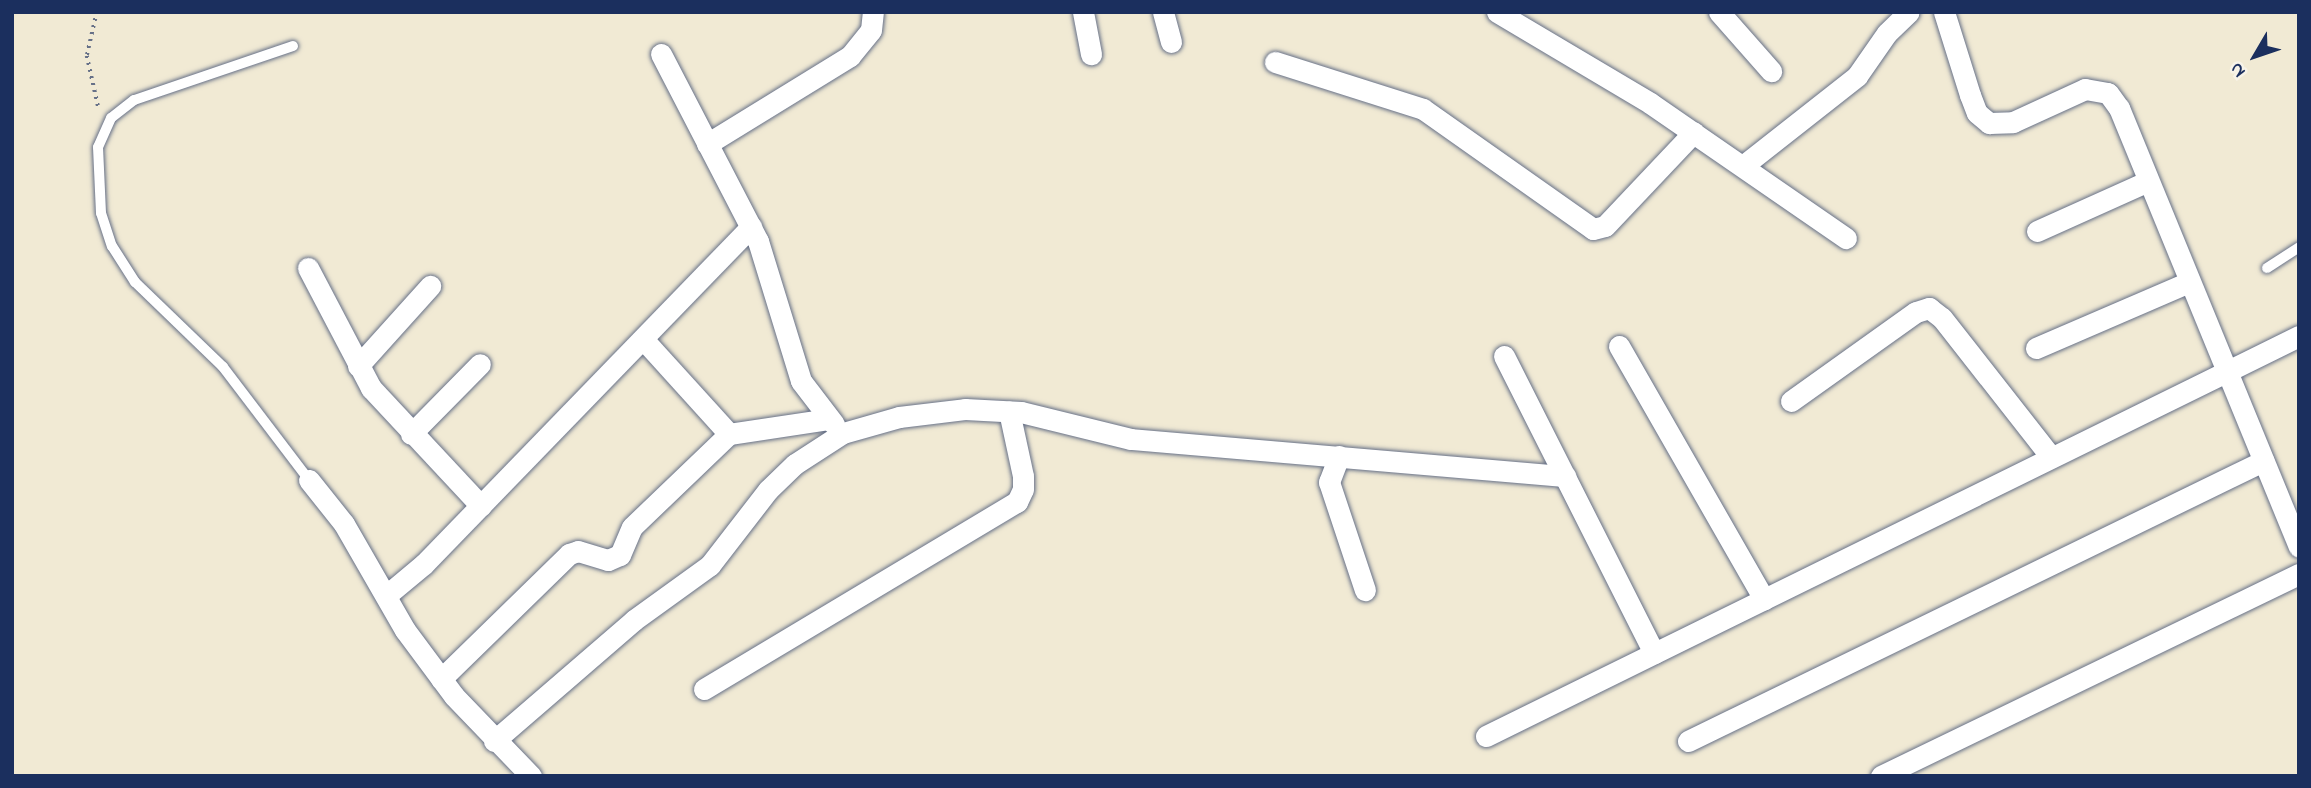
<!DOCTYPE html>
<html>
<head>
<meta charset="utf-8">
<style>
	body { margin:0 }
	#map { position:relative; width:2311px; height:788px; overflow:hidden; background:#f1ead4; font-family:"Indie Flower",sans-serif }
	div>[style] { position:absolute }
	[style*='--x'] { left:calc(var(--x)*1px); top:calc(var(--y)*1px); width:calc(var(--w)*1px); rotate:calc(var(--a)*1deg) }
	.path>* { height:3.5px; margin-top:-1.75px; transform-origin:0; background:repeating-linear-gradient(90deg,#667087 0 2px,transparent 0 7px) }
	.roads { filter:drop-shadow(0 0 2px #667087) drop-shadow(0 0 2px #667087) }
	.lane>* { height:10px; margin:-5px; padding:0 5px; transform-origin:5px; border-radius:5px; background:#fff }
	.street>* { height:21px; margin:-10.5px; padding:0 10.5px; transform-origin:10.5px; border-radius:10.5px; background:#fff }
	span { translate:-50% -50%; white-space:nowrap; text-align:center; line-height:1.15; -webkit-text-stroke:5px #f7f3e8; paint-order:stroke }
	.frame { position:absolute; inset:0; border:14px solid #1b2f5e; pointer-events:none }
	.north { position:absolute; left:2220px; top:21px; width:70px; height:70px; -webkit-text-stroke:5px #f7f3e8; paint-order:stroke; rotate:231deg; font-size:19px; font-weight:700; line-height:28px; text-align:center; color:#1b2f5e }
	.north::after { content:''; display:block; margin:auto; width:24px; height:32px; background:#1b2f5e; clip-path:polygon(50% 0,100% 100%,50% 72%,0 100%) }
</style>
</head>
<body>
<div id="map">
	<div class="path">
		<div style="--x:97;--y:12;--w:45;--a:102.8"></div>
		<div style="--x:87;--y:56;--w:55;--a:77.5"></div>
	</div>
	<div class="roads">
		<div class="lane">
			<div style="--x:293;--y:46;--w:168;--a:161.2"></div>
			<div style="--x:134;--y:100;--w:29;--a:142"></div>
			<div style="--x:111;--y:118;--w:32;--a:114"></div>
			<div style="--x:98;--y:147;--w:66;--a:87.4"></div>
			<div style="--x:101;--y:213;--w:35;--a:72"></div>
			<div style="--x:112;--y:246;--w:43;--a:57.4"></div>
			<div style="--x:135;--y:282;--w:122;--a:44"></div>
			<div style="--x:223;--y:367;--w:142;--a:52.7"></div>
			<div style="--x:2267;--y:268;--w:38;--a:-33"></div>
		</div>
		<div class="street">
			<div style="--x:1083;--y:12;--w:43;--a:79.2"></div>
			<div style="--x:1163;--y:12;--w:31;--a:75"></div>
			<div style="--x:1497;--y:12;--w:178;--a:30.7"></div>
			<div style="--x:1650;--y:103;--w:238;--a:34.6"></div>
			<div style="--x:1719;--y:12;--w:79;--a:48.6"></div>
			<div style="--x:1944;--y:12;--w:87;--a:72.6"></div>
			<div style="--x:1970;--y:95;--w:19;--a:69"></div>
			<div style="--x:1977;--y:113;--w:16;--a:40"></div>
			<div style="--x:1989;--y:123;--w:24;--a:-2"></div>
			<div style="--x:2013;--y:122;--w:79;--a:-24.6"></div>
			<div style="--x:2085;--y:89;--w:23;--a:10"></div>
			<div style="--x:2108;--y:93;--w:19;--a:54"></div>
			<div style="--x:2119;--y:108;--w:474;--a:67.7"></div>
			<div style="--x:661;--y:54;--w:211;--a:62.6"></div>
			<div style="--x:758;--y:241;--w:146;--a:72.9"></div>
			<div style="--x:801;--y:381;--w:54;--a:52.5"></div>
			<div style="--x:1275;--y:62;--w:155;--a:17.6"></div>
			<div style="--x:1423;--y:109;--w:208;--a:35.2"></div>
			<div style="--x:1593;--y:229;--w:12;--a:-14"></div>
			<div style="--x:1605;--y:226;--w:129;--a:-46.6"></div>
			<div style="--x:707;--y:144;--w:168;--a:-31.6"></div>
			<div style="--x:850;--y:56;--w:33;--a:-51"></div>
			<div style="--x:871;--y:30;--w:18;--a:-84"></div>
			<div style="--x:1744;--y:165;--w:144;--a:-38.2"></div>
			<div style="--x:1857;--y:76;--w:52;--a:-55.1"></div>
			<div style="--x:1887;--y:33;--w:30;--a:-44"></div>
			<div style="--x:2037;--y:231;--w:122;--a:-24.2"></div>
			<div style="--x:308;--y:268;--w:136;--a:62.3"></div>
			<div style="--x:371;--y:388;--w:161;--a:47"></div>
			<div style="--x:643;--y:339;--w:128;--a:47.8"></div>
			<div style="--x:1619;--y:346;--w:292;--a:60.2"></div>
			<div style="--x:2036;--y:348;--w:167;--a:-23.3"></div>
			<div style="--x:1504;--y:356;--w:333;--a:63.2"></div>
			<div style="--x:358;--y:366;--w:108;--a:-48"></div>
			<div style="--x:1791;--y:401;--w:153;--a:-35.5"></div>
			<div style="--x:1916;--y:312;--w:14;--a:-17"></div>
			<div style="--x:1929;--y:308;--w:16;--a:38"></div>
			<div style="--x:1942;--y:318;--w:177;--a:51.9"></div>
			<div style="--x:411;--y:434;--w:98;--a:-45.4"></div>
			<div style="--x:1339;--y:456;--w:28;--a:111"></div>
			<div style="--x:1329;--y:482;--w:114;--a:71.6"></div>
			<div style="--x:309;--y:480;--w:56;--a:51.5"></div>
			<div style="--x:344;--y:524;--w:122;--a:60.1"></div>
			<div style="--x:405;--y:630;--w:82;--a:53.4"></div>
			<div style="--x:454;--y:696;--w:111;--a:46.1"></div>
			<div style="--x:388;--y:594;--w:47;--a:-39.8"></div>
			<div style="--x:424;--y:564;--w:470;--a:-45.9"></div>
			<div style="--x:441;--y:679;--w:179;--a:-44.3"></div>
			<div style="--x:569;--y:554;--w:9;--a:-18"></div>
			<div style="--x:578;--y:551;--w:31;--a:17"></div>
			<div style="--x:608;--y:560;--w:13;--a:-23"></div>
			<div style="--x:620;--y:555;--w:30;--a:-67"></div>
			<div style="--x:632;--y:527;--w:134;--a:-43.8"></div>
			<div style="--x:729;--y:434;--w:100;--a:-8.6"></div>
			<div style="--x:704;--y:689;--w:365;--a:-30.9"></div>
			<div style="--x:1017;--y:502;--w:14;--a:-65"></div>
			<div style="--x:1023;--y:489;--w:13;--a:-90"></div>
			<div style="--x:1023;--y:476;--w:66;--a:-102.2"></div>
			<div style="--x:1486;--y:736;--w:906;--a:-26.2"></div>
			<div style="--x:494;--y:741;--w:185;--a:-40.8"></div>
			<div style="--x:634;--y:620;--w:94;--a:-35.9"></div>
			<div style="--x:710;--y:565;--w:95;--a:-52.3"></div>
			<div style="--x:768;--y:490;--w:37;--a:-44"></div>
			<div style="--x:795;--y:464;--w:57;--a:-32.9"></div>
			<div style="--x:843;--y:433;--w:58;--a:-15.9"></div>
			<div style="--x:899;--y:417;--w:66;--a:-6.9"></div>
			<div style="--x:965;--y:409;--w:56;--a:3.1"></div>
			<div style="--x:1021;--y:412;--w:113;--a:13.8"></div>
			<div style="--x:1131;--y:439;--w:436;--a:4.9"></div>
			<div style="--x:1688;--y:741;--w:640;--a:-25.96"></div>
			<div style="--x:1881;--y:776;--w:464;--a:-25.8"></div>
		</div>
	</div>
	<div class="frame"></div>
	<div class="north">N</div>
</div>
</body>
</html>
